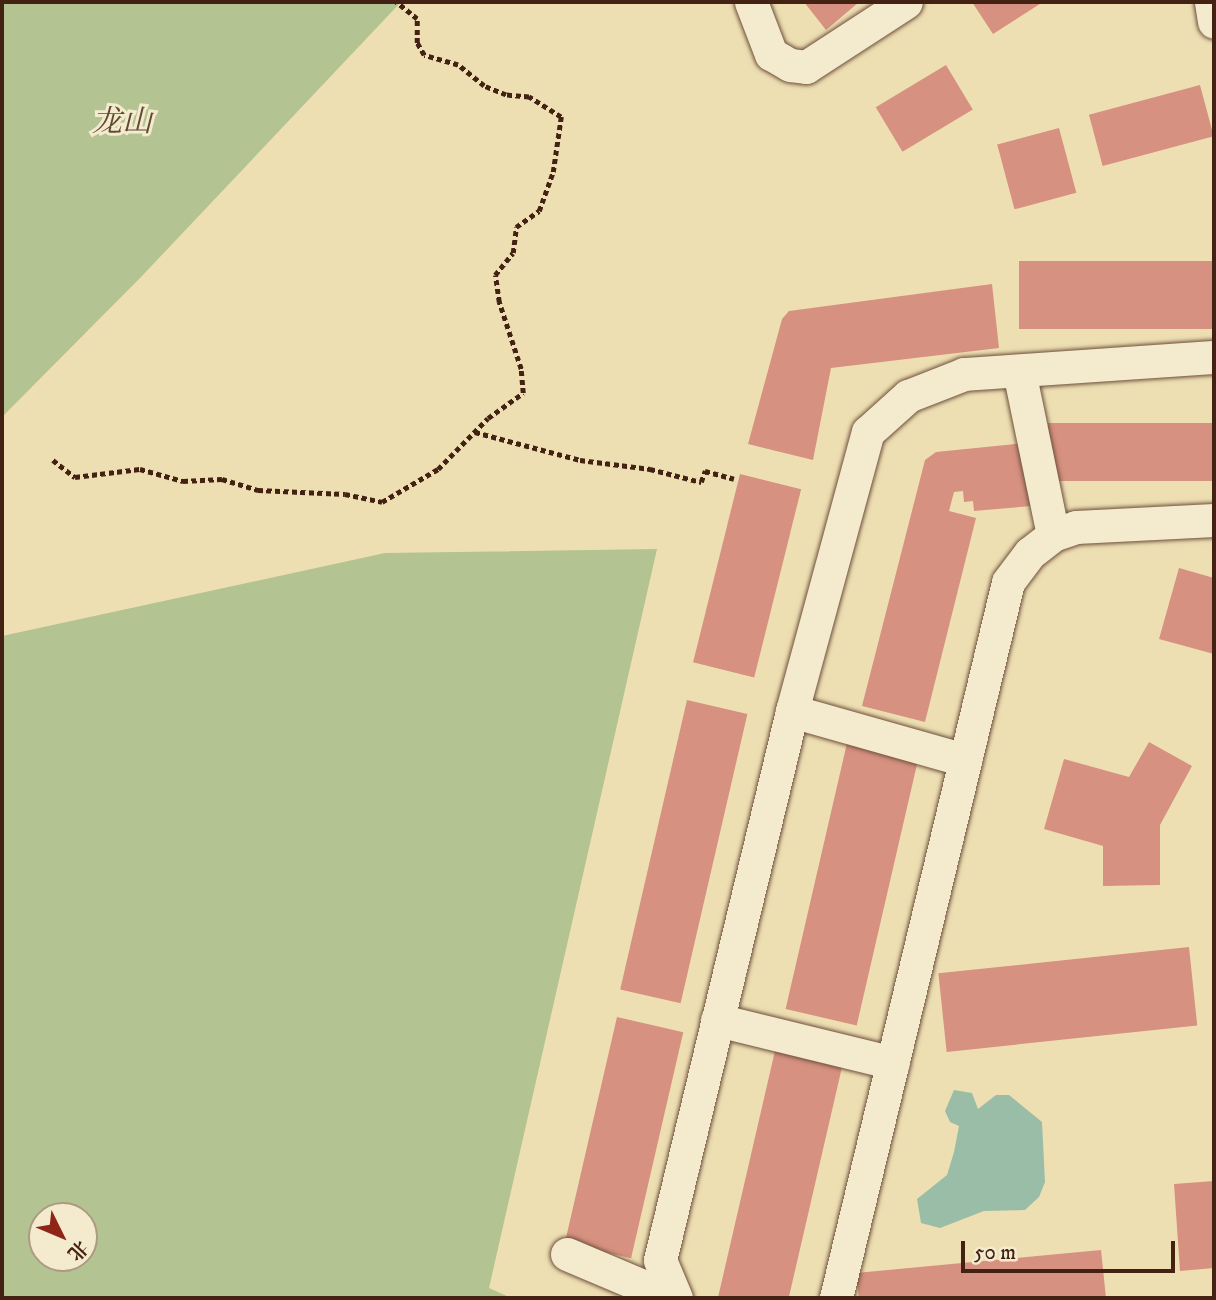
<!DOCTYPE html>
<html>
<head>
<meta charset="utf-8">
<style>
	body { margin:0 }
	#map { position:relative; width:1216px; height:1300px; overflow:hidden; background:#eedfb3; font-family:"IM FELL DW Pica","Noto Serif SC",serif }
	div>[style] { position:absolute }
	[style*='--x'] { left:calc(var(--x)*1px); top:calc(var(--y)*1px); width:calc(var(--w)*1px); rotate:calc(var(--a)*1deg) }
	.green>* { inset:0; background:#b3c391 }
	.water>* { inset:0; background:#9abda8 }
	.building>* { inset:0; background:#d69180; transform-origin:0 0 }
	.path>* { height:4.5px; margin-top:-2.25px; transform-origin:0; background:repeating-linear-gradient(90deg,#432113 0 5px,transparent 0 8.5px) }
	.roads { filter:drop-shadow(0 0 2px #6e503b) drop-shadow(0 0 2px #6e503b) }
	.minor>* { height:33px; margin:-16.5px; padding:0 16.5px; transform-origin:16.5px; border-radius:16.5px; background:#f4eace }
	span { translate:-50% -50%; white-space:nowrap; text-align:center; line-height:1.15; -webkit-text-stroke:6px #f4eace; paint-order:stroke }
	.park-label { font-size:30px; color:#5f4a32; font-style:italic }
	.frame { position:absolute; inset:0; border:4px solid #432113; pointer-events:none }
	.north { position:absolute; left:28px; top:1202px; width:70px; height:70px; box-sizing:border-box; background:#f4eace; border:2px solid #ad9a83; border-radius:50%; rotate:133deg; font-size:19px; font-weight:700; line-height:28px; text-align:center; color:#432113 }
	.north::after { content:''; display:block; margin:auto; width:24px; height:32px; background:#8f2418; clip-path:polygon(50% 0,100% 100%,50% 72%,0 100%) }
	.scale { position:absolute; left:961px; top:1241px; width:214px; height:32px; box-sizing:border-box; border:4px solid #432113; border-top:0; padding-left:9px; font-size:21px; line-height:24px; white-space:nowrap; color:#432113; -webkit-text-stroke:5px #f4eace; paint-order:stroke }
</style>
</head>
<body>
<div id="map">
	<div class="green">
		<div style="clip-path:polygon(2px 2px,401px 2px,142px 276px,2px 417px)"></div>
		<div style="clip-path:polygon(evenodd,657px 549px,489px 1288px,511px 1298px,2px 1298px,2px 636px,385px 553px,657px 549px,42px 1216px,84px 1216px,84px 1258px,42px 1258px,42px 1216px)"></div>
	</div>
	<div class="water">
		<div style="clip-path:polygon(954px 1090px,972px 1093px,978px 1109px,996px 1095px,1009px 1095px,1042px 1122px,1045px 1182px,1039px 1197px,1025px 1210px,984px 1211px,940px 1228px,921px 1223px,917px 1199px,947px 1175px,954px 1152px,959px 1126px,950px 1122px,945px 1111px)"></div>
	</div>
	<div class="building">
		<div style="clip-path:polygon(804px 2px,857px 2px,858px 3px,826px 30px)"></div>
		<div style="clip-path:polygon(972px 2px,1043px 2px,993px 34px)"></div>
		<div style="left:946px;top:65px;width:52px;height:82px;rotate:59deg"></div>
		<div style="left:1200px;top:85px;width:53px;height:115px;rotate:75deg"></div>
		<div style="left:1059px;top:128px;width:67px;height:64px;rotate:75deg"></div>
		<div style="left:1214px;top:261px;width:68px;height:195px;rotate:90deg"></div>
		<div style="clip-path:polygon(992px 284px,999px 348px,831px 368px,813px 460px,748px 444px,782px 319px,789px 311px)"></div>
		<div style="left:1214px;top:423px;width:58px;height:166px;rotate:90deg"></div>
		<div style="clip-path:polygon(1025px 443px,1031px 506px,974px 511px,973px 501px,964px 502px,963px 491px,954px 492px,949px 511px,976px 518px,925px 722px,862px 706px,925px 460px,936px 452px)"></div>
		<div style="left:740px;top:474px;width:63px;height:194px;rotate:14deg"></div>
		<div style="clip-path:polygon(1179px 568px,1214px 578px,1214px 654px,1159px 639px)"></div>
		<div style="left:687px;top:700px;width:62px;height:297px;rotate:13deg"></div>
		<div style="clip-path:polygon(1149px 742px,1192px 766px,1160px 825px,1160px 885px,1103px 886px,1103px 846px,1044px 829px,1064px 759px,1129px 777px)"></div>
		<div style="left:847px;top:743px;width:73px;height:273px;rotate:13deg"></div>
		<div style="left:1189px;top:947px;width:79px;height:252px;rotate:84deg"></div>
		<div style="left:617px;top:1017px;width:68px;height:232px;rotate:13deg"></div>
		<div style="left:777px;top:1042px;width:69px;height:263px;rotate:13deg"></div>
		<div style="clip-path:polygon(1214px 1181px,1214px 1268px,1180px 1271px,1174px 1184px)"></div>
		<div style="clip-path:polygon(1101px 1250px,1106px 1298px,859px 1298px,856px 1273px)"></div>
	</div>
	<div class="path">
		<div style="--x:475;--y:432;--w:109;--a:14.9"></div>
		<div style="--x:580;--y:460;--w:71;--a:7.3"></div>
		<div style="--x:650;--y:469;--w:53;--a:14.3"></div>
		<div style="--x:701;--y:482;--w:12;--a:-70"></div>
		<div style="--x:705;--y:471;--w:30;--a:15"></div>
		<div style="--x:53;--y:460;--w:28;--a:38"></div>
		<div style="--x:75;--y:477;--w:65;--a:-7"></div>
		<div style="--x:140;--y:469;--w:45;--a:15.6"></div>
		<div style="--x:183;--y:481;--w:39;--a:-3"></div>
		<div style="--x:222;--y:479;--w:38;--a:17"></div>
		<div style="--x:258;--y:490;--w:87;--a:2.6"></div>
		<div style="--x:345;--y:494;--w:38;--a:12"></div>
		<div style="--x:382;--y:502;--w:65;--a:-30.5"></div>
		<div style="--x:438;--y:469;--w:71;--a:-45.6"></div>
		<div style="--x:488;--y:418;--w:43;--a:-35.5"></div>
		<div style="--x:523;--y:393;--w:24;--a:-95"></div>
		<div style="--x:521;--y:369;--w:71;--a:-108.2"></div>
		<div style="--x:499;--y:302;--w:27;--a:-98"></div>
		<div style="--x:495;--y:275;--w:28;--a:-51"></div>
		<div style="--x:513;--y:253;--w:26;--a:-83"></div>
		<div style="--x:516;--y:227;--w:28;--a:-35"></div>
		<div style="--x:539;--y:211;--w:41;--a:-70.3"></div>
		<div style="--x:553;--y:172;--w:56;--a:-81.7"></div>
		<div style="--x:561;--y:117;--w:38;--a:-148"></div>
		<div style="--x:529;--y:97;--w:23;--a:-175"></div>
		<div style="--x:506;--y:95;--w:24;--a:-158"></div>
		<div style="--x:484;--y:86;--w:33;--a:-141"></div>
		<div style="--x:458;--y:65;--w:35;--a:-164"></div>
		<div style="--x:424;--y:55;--w:14;--a:-120"></div>
		<div style="--x:417;--y:43;--w:24;--a:-90"></div>
		<div style="--x:417;--y:19;--w:27;--a:-141"></div>
	</div>
	<div class="roads">
		<div class="minor">
			<div style="--x:751;--y:2;--w:56;--a:69"></div>
			<div style="--x:771;--y:54;--w:22;--a:30"></div>
			<div style="--x:790;--y:65;--w:16;--a:7"></div>
			<div style="--x:806;--y:67;--w:119;--a:-33"></div>
			<div style="--x:1211;--y:2;--w:20;--a:81"></div>
			<div style="--x:1019;--y:371;--w:167;--a:78.3"></div>
			<div style="--x:792;--y:711;--w:180;--a:15.8"></div>
			<div style="--x:717;--y:1020;--w:181;--a:13.7"></div>
			<div style="--x:567;--y:1254;--w:113;--a:22.9"></div>
			<div style="--x:676;--y:1298;--w:41;--a:-112.8"></div>
			<div style="--x:660;--y:1260;--w:565;--a:-76.48"></div>
			<div style="--x:792;--y:711;--w:289;--a:-74.8"></div>
			<div style="--x:868;--y:432;--w:54;--a:-42"></div>
			<div style="--x:908;--y:396;--w:60;--a:-21.4"></div>
			<div style="--x:964;--y:374;--w:251;--a:-3.9"></div>
			<div style="--x:836;--y:1298;--w:736;--a:-76.49"></div>
			<div style="--x:1008;--y:582;--w:36;--a:-53"></div>
			<div style="--x:1030;--y:553;--w:29;--a:-38"></div>
			<div style="--x:1053;--y:535;--w:24;--a:-19"></div>
			<div style="--x:1076;--y:527;--w:138;--a:-2.9"></div>
		</div>
	</div>
	<div class="park-label">
		<span style="left:122px;top:123px">龙山</span>
	</div>
	<div class="frame"></div>
	<div class="north">北</div>
	<div class="scale">50 m</div>
</div>
</body>
</html>
